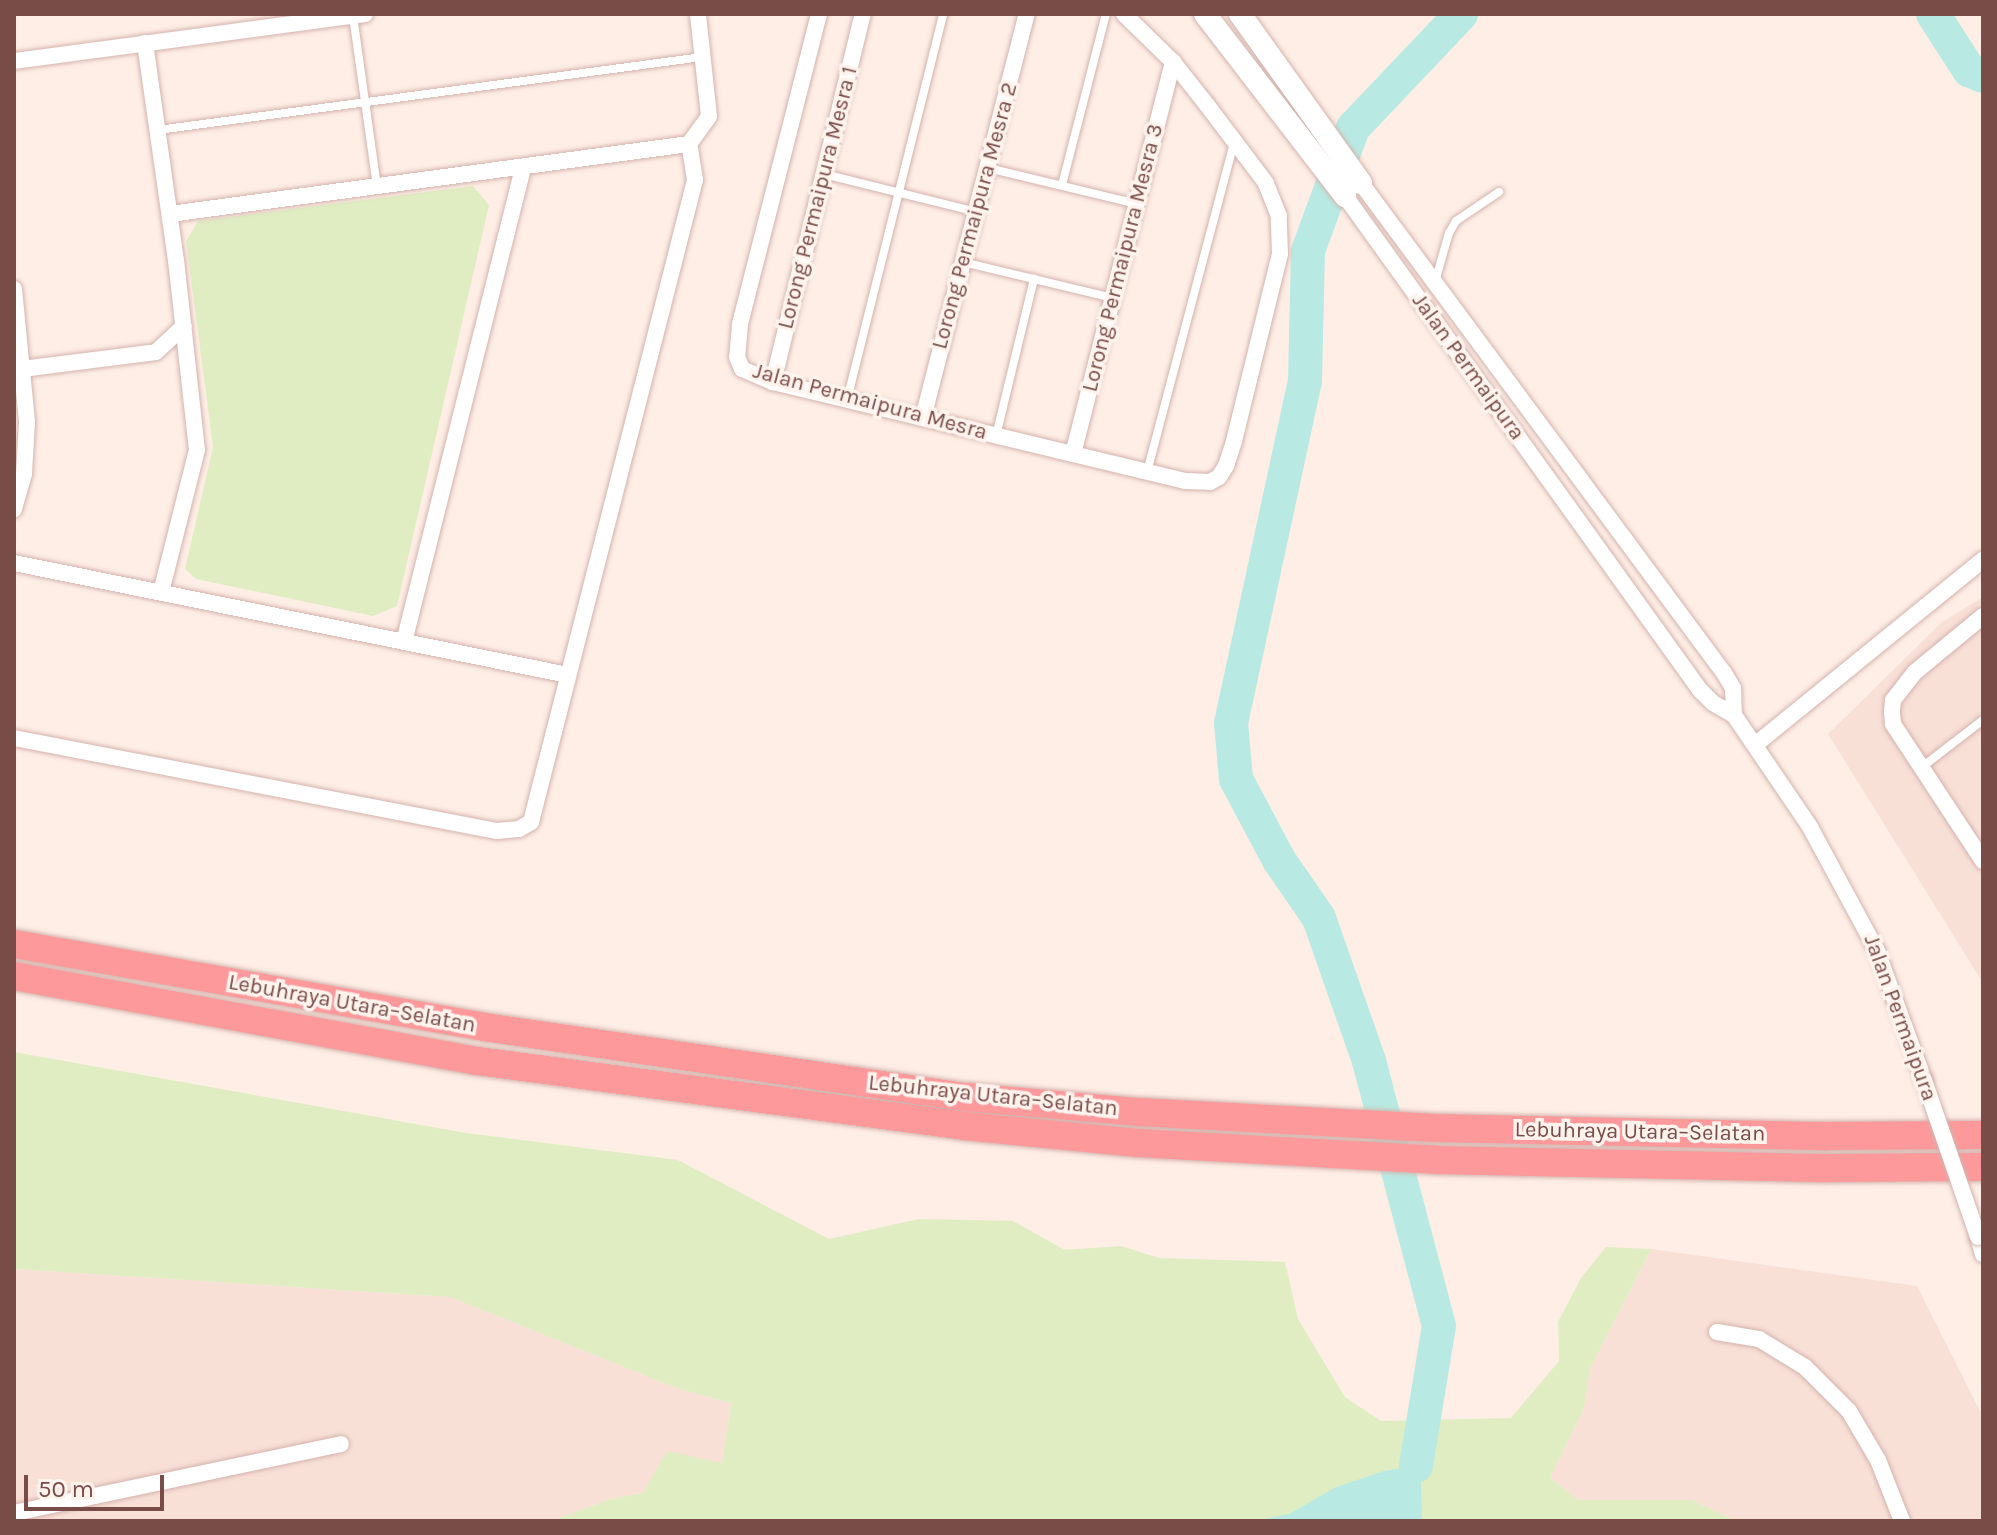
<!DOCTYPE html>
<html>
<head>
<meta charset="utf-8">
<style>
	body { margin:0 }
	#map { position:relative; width:1997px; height:1535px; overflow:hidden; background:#feeee6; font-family:Karla,sans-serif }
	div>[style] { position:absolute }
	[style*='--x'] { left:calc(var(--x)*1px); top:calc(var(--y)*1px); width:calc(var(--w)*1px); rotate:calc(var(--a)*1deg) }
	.residential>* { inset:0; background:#f8e0d7 }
	.green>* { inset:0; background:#e0edc3 }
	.water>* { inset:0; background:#b8eae3 }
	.river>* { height:34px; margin:-17px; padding:0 17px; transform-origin:17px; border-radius:17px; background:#b8eae3 }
	.roads { filter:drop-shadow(0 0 2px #d4b3ad) drop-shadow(0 0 2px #d4b3ad) }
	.service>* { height:8px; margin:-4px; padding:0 4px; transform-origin:4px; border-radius:4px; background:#fff }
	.minor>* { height:16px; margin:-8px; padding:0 8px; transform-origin:8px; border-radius:8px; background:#fff }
	.secondary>* { height:22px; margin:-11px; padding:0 11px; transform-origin:11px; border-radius:11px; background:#fff }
	.motorway>* { height:28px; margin:-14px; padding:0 14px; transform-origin:14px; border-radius:14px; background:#fd999b }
	.bridges { filter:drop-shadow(0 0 2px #d4b3ad) drop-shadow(0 0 2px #d4b3ad) }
	.minor-bridge>* { height:16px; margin:-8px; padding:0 8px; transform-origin:8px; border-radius:8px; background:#fff }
	span { translate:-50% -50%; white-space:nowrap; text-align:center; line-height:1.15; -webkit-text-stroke:7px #fff3ee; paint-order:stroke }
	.street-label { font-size:22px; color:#7a4c48 }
	.frame { position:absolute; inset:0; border:16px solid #7a4c48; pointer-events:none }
	.scale { position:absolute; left:24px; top:1475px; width:140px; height:36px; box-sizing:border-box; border:4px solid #7a4c48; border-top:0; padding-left:10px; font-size:24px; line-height:28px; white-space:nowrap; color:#7a4c48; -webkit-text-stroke:6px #fff3ee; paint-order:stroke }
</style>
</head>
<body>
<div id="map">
	<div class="residential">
		<div style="clip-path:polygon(1983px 597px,1983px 983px,1828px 734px,1942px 622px)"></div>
		<div style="clip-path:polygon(1651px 1249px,1917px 1286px,1983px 1417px,1983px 1521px,1736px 1521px,1692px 1500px,1579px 1500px,1550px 1478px,1584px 1408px,1590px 1369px)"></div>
		<div style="clip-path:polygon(14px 1269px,450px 1297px,679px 1389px,731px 1403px,722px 1463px,643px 1493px,611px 1499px,551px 1521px,14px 1521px)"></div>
	</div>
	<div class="green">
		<div style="clip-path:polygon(473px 186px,489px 205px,397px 606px,373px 616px,196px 579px,185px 569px,213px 447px,186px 241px,198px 221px)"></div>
		<div style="clip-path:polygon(14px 1052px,466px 1133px,678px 1160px,829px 1239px,919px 1219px,1013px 1221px,1065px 1250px,1121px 1246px,1159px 1258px,1285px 1262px,1298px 1319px,1345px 1397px,1381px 1421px,1511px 1418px,1559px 1361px,1558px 1322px,1581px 1278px,1606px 1247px,1651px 1249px,1590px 1369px,1584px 1408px,1550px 1478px,1579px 1500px,1692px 1500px,1736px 1521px,551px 1521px,611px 1499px,643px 1493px,667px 1451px,722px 1463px,731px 1403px,679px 1389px,450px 1297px,14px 1269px)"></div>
	</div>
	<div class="water">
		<div style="clip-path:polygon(1416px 1466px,1421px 1476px,1422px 1521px,1254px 1521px,1289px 1514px,1336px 1487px,1384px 1471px)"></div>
	</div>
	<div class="river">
		<div style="--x:1933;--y:14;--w:67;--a:57.3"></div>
		<div style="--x:1969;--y:70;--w:15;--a:23"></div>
		<div style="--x:1416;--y:1466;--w:142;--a:-80.7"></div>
		<div style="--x:1439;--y:1326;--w:274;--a:-104.8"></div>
		<div style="--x:1369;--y:1061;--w:151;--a:-109.3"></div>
		<div style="--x:1319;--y:918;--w:70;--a:-124.6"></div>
		<div style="--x:1279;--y:860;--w:92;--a:-118"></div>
		<div style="--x:1236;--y:779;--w:56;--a:-95.1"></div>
		<div style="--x:1231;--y:723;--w:350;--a:-77.8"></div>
		<div style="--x:1305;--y:381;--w:130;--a:-88.7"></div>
		<div style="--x:1308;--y:251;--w:131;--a:-69.9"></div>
		<div style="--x:1353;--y:128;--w:157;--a:-46.5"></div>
	</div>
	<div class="roads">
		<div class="service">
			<div style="--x:353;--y:16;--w:172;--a:82"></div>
			<div style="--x:158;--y:130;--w:549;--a:-7.64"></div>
			<div style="--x:988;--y:168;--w:153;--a:13.6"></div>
			<div style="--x:824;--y:174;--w:157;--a:14"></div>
			<div style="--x:1062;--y:185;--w:177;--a:-75.6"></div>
			<div style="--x:963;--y:262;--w:154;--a:13.5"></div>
			<div style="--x:1435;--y:282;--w:51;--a:-74.1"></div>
			<div style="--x:1449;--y:233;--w:14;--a:-60"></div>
			<div style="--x:1456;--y:221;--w:52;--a:-34"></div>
			<div style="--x:847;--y:400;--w:398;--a:-76"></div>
			<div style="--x:996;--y:436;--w:162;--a:-76.4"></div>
			<div style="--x:1147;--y:472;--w:341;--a:-75.2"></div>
			<div style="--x:1922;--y:767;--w:77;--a:-37.6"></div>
		</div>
		<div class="minor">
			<div style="--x:819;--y:14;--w:321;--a:104.3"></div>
			<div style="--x:740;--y:325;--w:32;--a:95"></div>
			<div style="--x:737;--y:357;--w:13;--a:67"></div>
			<div style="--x:742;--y:369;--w:34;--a:23"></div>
			<div style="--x:773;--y:382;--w:424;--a:13.5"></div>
			<div style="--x:1185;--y:481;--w:25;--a:2"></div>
			<div style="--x:1210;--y:482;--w:10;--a:-29"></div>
			<div style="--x:1219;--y:477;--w:13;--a:-58"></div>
			<div style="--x:1226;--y:466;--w:26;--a:-72"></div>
			<div style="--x:1234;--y:441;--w:193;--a:-76.2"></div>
			<div style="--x:1280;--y:254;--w:38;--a:-92"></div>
			<div style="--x:1279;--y:216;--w:35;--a:-112"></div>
			<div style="--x:1266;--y:183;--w:98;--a:-127.1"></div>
			<div style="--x:1207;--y:105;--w:55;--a:-128.3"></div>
			<div style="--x:1173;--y:62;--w:69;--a:-135.6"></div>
			<div style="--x:145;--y:43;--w:219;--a:81.9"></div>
			<div style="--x:176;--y:260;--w:191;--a:83.7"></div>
			<div style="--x:197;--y:450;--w:146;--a:104.2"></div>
			<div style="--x:14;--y:61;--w:354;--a:-7.6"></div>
			<div style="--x:1361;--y:183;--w:610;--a:53.47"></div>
			<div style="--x:1724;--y:673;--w:17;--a:59"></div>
			<div style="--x:1733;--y:688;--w:27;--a:88"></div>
			<div style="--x:1345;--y:196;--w:608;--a:54.3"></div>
			<div style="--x:1700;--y:690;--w:18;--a:45"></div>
			<div style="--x:1713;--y:703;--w:24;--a:30"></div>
			<div style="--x:1734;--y:715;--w:135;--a:55.8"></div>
			<div style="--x:1810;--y:827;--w:141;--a:61.6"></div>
			<div style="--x:1877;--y:951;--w:137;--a:70"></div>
			<div style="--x:170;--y:214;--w:524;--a:-7.68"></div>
			<div style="--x:689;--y:144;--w:34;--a:-54"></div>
			<div style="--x:709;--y:116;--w:103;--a:-96.2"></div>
			<div style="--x:14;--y:289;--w:134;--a:84.4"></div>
			<div style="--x:27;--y:422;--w:52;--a:93.3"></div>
			<div style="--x:24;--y:474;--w:37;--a:106"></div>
			<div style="--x:14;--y:370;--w:143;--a:-7.2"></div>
			<div style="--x:156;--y:352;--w:38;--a:-43"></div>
			<div style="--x:773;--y:382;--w:379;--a:-76.3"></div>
			<div style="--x:923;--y:418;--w:417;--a:-75.6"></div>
			<div style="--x:1073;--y:454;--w:405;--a:-75.7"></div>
			<div style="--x:14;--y:563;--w:565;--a:11.43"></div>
			<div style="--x:1983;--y:616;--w:88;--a:140.5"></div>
			<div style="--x:1915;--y:672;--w:36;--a:128"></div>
			<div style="--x:1893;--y:700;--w:12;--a:95"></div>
			<div style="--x:1892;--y:712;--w:12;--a:85"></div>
			<div style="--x:1893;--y:724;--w:164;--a:56.7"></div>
			<div style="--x:404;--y:642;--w:490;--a:-75.9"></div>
			<div style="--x:14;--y:738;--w:492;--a:10.9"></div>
			<div style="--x:497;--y:831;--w:22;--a:-5"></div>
			<div style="--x:519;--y:829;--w:14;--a:-30"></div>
			<div style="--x:531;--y:822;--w:663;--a:-75.67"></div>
			<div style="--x:695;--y:180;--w:36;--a:-99"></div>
			<div style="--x:1755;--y:745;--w:294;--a:-39.1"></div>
			<div style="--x:1978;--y:1237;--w:18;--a:74"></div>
			<div style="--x:1717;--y:1332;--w:43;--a:9.5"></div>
			<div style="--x:1759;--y:1339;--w:54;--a:31.3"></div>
			<div style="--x:1805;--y:1367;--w:62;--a:45"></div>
			<div style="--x:1849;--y:1411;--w:57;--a:59.4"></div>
			<div style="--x:1878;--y:1460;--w:66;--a:68.5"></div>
			<div style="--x:14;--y:1513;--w:334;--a:-11.9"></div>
		</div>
		<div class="secondary">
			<div style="--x:1205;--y:14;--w:230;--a:52.4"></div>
			<div style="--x:1240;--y:14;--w:208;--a:54.4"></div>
		</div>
		<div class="motorway">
			<div style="--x:14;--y:944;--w:477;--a:10"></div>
			<div style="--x:484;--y:1027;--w:487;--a:8.3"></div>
			<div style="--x:966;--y:1097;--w:174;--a:5"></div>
			<div style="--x:1139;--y:1112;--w:296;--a:3.1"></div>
			<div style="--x:1435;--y:1128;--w:392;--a:1.2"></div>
			<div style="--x:1827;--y:1136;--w:156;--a:-0.4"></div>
			<div style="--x:14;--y:976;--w:472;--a:10.4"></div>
			<div style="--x:478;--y:1061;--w:490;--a:7.6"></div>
			<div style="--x:964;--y:1126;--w:174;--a:5.6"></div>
			<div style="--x:1137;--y:1143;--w:300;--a:3.2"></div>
			<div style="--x:1437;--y:1160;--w:392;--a:1.2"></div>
			<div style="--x:1829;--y:1168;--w:154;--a:-0.4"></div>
		</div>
	</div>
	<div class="bridges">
		<div class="minor-bridge">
			<div style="--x:1924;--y:1080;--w:166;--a:71"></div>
		</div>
	</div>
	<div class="street-label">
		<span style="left:818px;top:198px;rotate:-76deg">Lorong Permaipura Mesra 1</span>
		<span style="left:975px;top:216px;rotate:-75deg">Lorong Permaipura Mesra 2</span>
		<span style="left:1123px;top:258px;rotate:-76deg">Lorong Permaipura Mesra 3</span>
		<span style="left:1468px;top:367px;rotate:54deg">Jalan Permaipura</span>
		<span style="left:870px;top:402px;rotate:15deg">Jalan Permaipura Mesra</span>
		<span style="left:352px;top:1004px;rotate:10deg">Lebuhraya Utara–Selatan</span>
		<span style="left:1900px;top:1018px;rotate:70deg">Jalan Permaipura</span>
		<span style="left:993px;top:1096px;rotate:6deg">Lebuhraya Utara–Selatan</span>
		<span style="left:1640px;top:1132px;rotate:1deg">Lebuhraya Utara–Selatan</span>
	</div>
	<div class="frame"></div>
	<div class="scale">50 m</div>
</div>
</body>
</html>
